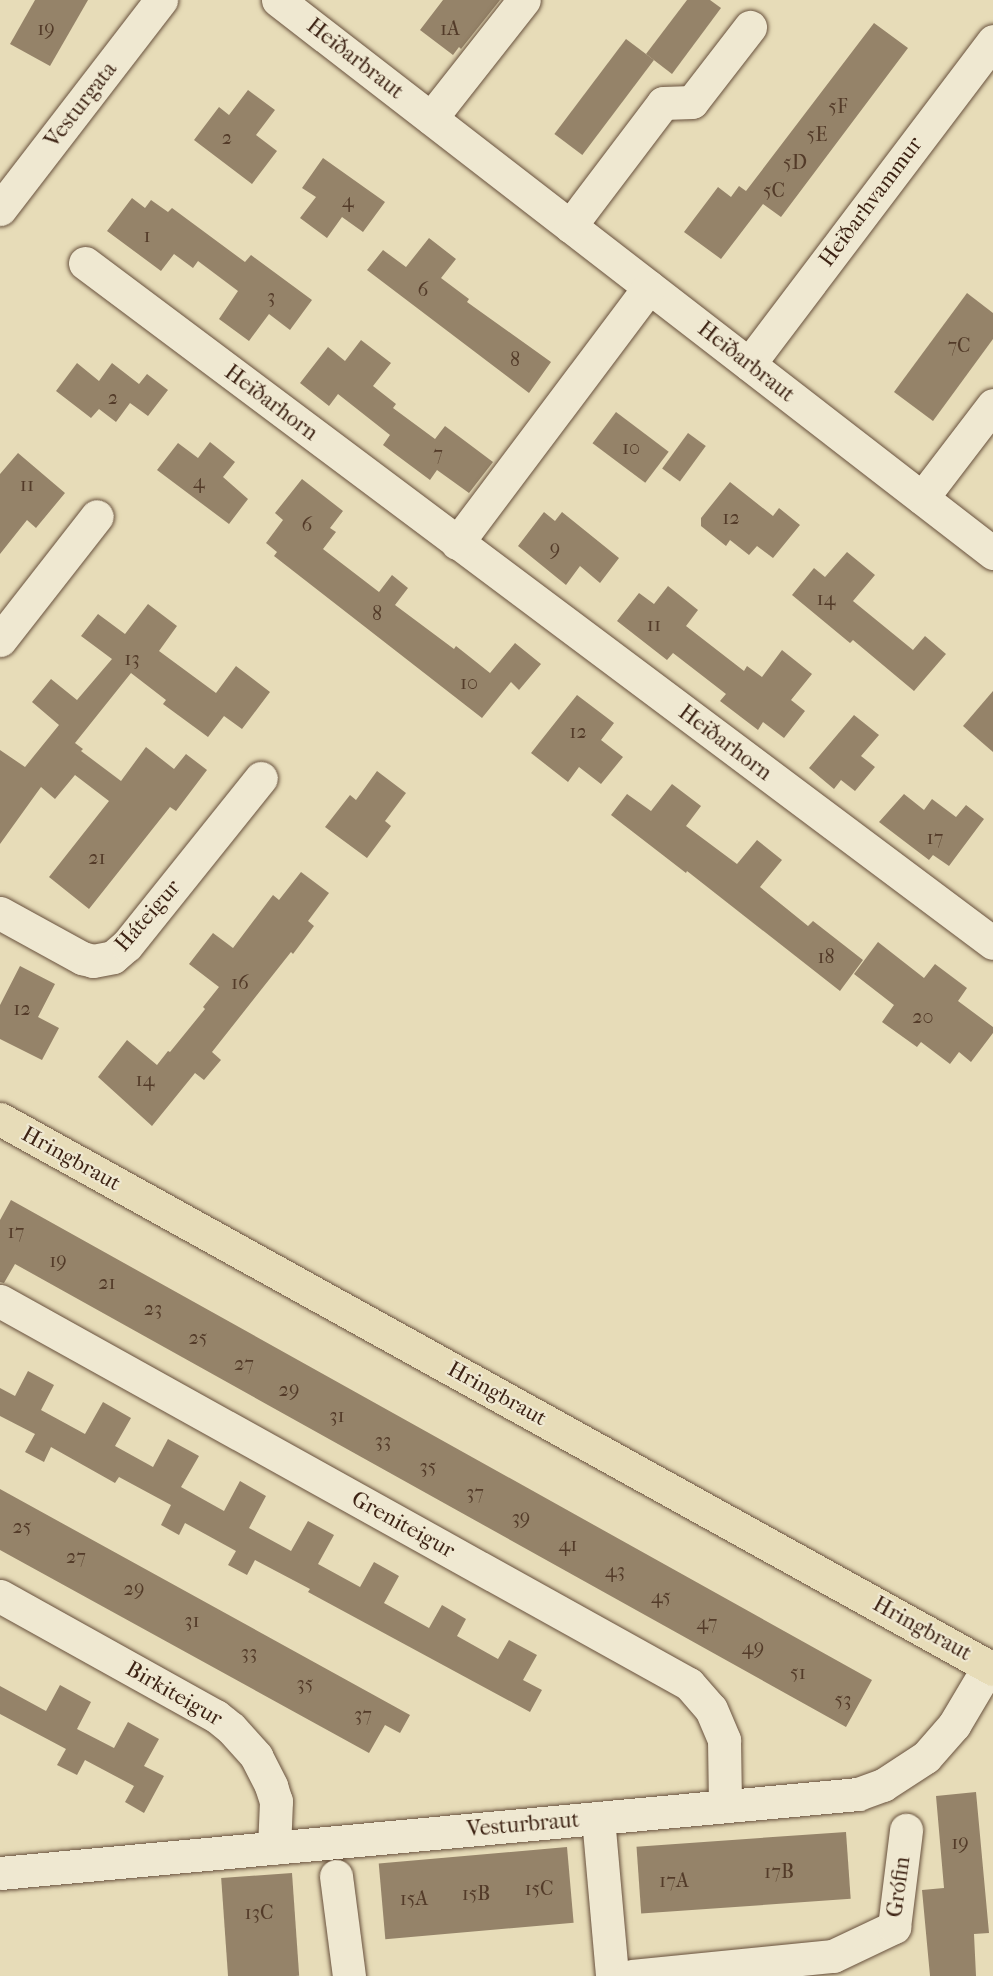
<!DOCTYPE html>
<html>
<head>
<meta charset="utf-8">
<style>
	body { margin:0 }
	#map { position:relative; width:993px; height:1976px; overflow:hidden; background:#e7dcb8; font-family:"IM FELL French Canon",serif }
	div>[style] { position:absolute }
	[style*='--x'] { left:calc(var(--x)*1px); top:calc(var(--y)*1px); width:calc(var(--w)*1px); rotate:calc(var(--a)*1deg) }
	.building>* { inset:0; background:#958369; transform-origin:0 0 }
	.roads { filter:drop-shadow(0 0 2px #68513d) drop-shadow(0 0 2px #68513d) }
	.minor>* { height:33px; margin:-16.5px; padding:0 16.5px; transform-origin:16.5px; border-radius:16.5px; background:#efe8d1 }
	.major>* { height:33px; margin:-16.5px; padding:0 16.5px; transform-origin:16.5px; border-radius:16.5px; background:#e7dcb8 }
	span { translate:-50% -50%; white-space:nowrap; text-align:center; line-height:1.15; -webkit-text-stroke:4.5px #efe8d1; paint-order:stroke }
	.number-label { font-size:20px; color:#533b29 }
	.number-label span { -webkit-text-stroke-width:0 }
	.street-label { font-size:22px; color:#3d2314 }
</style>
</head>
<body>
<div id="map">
	<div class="building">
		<div style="clip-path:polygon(35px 0,88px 0,50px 66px,10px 44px)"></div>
		<div style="clip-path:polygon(443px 0,500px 0,461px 49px,459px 47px,453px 55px,420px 30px)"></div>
		<div style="clip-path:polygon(687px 0,710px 0,721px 8px,672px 74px,646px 54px)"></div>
		<div style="clip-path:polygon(874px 23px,908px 48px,781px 217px,763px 204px,721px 259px,684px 232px,718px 187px,731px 197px,739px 186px,746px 191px)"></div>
		<div style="left:626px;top:39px;width:35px;height:119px;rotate:37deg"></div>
		<div style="clip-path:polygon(248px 90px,275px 110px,256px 135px,277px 151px,252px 184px,194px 140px,219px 107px,229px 115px)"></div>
		<div style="clip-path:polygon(323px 158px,385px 202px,363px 232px,342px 217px,327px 238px,300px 218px,316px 197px,302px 188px)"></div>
		<div style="clip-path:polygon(132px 198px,145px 208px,151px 200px,168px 212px,172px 208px,245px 262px,251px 255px,312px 300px,290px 330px,269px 314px,249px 341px,219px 319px,238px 291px,198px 261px,193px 268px,174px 254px,161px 271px,107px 231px)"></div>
		<div style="clip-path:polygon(429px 238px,456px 259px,441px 278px,469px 299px,467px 302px,551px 362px,529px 393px,367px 270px,383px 250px,406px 267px)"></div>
		<div style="clip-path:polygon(967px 293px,993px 313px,993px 339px,933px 421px,894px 392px)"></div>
		<div style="clip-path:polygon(361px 340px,391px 363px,373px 386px,396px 404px,393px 408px,435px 439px,445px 426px,493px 462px,469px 493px,437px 470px,430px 480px,383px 445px,390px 435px,338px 394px,329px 406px,300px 383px,328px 347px,345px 361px)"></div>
		<div style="clip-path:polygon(77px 363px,99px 381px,112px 363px,139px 384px,147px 374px,168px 390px,148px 416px,130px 403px,116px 422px,99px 409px,91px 418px,56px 391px)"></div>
		<div style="left:616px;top:412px;width:66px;height:39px;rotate:37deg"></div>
		<div style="left:688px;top:433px;width:22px;height:44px;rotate:36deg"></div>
		<div style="clip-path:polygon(210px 442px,235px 462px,223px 477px,248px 499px,229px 524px,157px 470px,178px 443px,198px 458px)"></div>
		<div style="clip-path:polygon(18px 453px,65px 493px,36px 528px,27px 520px,0 554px,0 474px)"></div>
		<div style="clip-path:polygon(302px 479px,343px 511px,330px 528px,336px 532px,323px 549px,379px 592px,392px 575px,408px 588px,395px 605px,454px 649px,456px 646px,490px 673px,515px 643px,541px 664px,519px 690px,511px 682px,482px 718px,274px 556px,277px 552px,266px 543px,283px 520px,275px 513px)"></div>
		<div style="clip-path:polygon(730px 482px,773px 516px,779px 508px,800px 525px,773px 558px,757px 546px,749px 555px,730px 540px,726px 546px,701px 526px,701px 518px)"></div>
		<div style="clip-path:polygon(544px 512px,555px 521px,562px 512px,619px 558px,600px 583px,580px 566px,566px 585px,518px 546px)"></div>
		<div style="clip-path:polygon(847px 552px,875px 575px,853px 601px,913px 650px,925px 636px,946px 654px,914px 691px,853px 640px,850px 643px,792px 595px,814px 568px,825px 577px)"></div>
		<div style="clip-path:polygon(668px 586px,698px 610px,686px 626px,744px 671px,747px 666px,762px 677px,782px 650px,812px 674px,791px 700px,805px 711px,784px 738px,763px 722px,758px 730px,720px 701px,726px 694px,673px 653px,667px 660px,617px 621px,639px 593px,654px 604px)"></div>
		<div style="clip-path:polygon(148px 604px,177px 626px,159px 651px,216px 693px,236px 666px,270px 692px,242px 729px,224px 716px,208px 737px,163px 704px,166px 700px,131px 673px,75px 743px,83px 749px,81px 751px,121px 781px,146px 747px,174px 769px,186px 754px,207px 770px,176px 811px,170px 807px,89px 909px,49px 877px,109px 801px,75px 775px,55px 799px,41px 787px,0 844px,0 750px,25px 767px,59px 725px,32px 702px,51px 679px,77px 700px,112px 659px,81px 636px,98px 614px,125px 634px)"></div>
		<div style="clip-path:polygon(993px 691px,993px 752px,963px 726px)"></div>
		<div style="clip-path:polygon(577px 695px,614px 723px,601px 740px,623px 757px,601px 784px,579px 767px,568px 782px,531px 753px)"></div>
		<div style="clip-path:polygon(854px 715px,879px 735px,861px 756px,875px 767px,855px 791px,841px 780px,834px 789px,809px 768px)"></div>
		<div style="clip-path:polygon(377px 771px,406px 793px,385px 821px,391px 826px,367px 858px,325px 827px,350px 795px,356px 800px)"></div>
		<div style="clip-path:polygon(672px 784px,701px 806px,686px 826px,737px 864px,757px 840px,782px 860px,760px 887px,808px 926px,813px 921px,863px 960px,840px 991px,687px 871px,686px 873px,611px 815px,627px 794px,651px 811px)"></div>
		<div style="clip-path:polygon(904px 794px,924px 810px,932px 799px,956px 817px,966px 805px,984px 819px,949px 866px,933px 855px,929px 860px,879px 822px)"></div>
		<div style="clip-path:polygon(301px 872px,329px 893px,308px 921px,314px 926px,293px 954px,291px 952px,212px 1052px,221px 1060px,204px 1080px,195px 1073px,152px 1126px,98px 1077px,127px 1040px,157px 1065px,168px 1051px,170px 1052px,205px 1009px,203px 1007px,219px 987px,189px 964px,213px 933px,233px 948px,273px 895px,279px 900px)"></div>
		<div style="clip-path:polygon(878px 942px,924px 978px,935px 964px,967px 988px,958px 1001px,993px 1027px,993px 1033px,971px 1062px,959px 1052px,950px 1064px,921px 1042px,917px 1047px,882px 1022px,894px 1005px,854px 974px)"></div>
		<div style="clip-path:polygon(20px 966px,55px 984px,38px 1017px,59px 1028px,42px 1060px,0 1039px,0 1005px)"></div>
		<div style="clip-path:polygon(11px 1200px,872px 1680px,846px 1727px,15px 1264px,4px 1283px,0 1282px,0 1220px)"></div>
		<div style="clip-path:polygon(28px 1371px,54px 1385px,41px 1410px,85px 1434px,103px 1402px,131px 1418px,115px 1446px,153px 1467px,168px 1439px,199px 1456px,181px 1487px,224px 1511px,240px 1481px,266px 1496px,249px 1528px,291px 1551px,308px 1521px,334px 1535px,318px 1564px,360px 1587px,374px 1562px,399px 1576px,384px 1603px,429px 1628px,442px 1605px,466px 1619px,457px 1636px,498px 1659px,509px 1640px,537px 1655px,523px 1680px,542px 1690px,530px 1712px,308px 1592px,310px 1589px,255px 1560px,247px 1575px,228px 1565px,236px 1551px,185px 1523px,179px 1535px,161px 1525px,171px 1505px,119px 1477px,115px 1483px,51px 1447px,44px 1462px,25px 1452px,35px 1434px,0 1416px,0 1388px,15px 1396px)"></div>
		<div style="clip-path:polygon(0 1489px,410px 1715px,400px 1733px,385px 1725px,369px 1753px,0 1550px)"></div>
		<div style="clip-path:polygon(60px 1685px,91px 1702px,77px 1729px,114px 1748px,128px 1722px,159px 1739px,144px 1766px,164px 1776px,144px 1813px,125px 1802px,134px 1786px,85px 1760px,77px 1775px,57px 1765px,66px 1749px,0 1714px,0 1686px,46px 1711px)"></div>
		<div style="clip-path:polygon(976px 1792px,989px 1933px,974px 1934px,976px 1976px,930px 1976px,922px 1890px,944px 1888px,936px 1796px)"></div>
		<div style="left:846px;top:1832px;width:67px;height:210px;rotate:86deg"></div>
		<div style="left:567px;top:1847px;width:76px;height:189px;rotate:85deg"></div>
		<div style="left:292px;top:1873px;width:103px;height:71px;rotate:86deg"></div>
	</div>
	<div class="roads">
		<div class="minor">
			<div style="--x:278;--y:0;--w:904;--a:37.72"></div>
			<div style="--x:431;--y:118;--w:150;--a:-51.8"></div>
			<div style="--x:0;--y:209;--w:264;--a:-52.4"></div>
			<div style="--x:570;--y:226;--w:154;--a:-52.9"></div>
			<div style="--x:663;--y:103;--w:29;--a:-2"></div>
			<div style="--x:692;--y:102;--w:95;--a:-52.3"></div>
			<div style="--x:85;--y:263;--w:1134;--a:36.83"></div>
			<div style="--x:749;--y:364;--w:405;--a:-52.9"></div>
			<div style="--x:922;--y:498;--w:117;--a:-52.6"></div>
			<div style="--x:457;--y:543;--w:320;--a:-53.1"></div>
			<div style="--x:0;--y:640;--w:157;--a:-52"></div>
			<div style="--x:0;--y:913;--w:94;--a:28.8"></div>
			<div style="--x:82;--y:958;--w:11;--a:15"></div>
			<div style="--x:93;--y:961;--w:20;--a:-11"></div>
			<div style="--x:113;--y:957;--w:18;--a:-41"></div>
			<div style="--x:127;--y:945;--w:214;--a:-51.3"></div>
			<div style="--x:0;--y:1301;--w:788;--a:29.07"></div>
			<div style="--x:689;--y:1684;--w:33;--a:49"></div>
			<div style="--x:711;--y:1709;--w:34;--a:67"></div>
			<div style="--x:724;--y:1740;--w:66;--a:89.1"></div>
			<div style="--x:0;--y:1596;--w:247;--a:29.1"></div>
			<div style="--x:216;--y:1716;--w:19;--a:39"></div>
			<div style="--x:231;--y:1728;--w:38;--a:48"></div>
			<div style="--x:256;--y:1756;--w:34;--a:63"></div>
			<div style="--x:271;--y:1786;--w:16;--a:72"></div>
			<div style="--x:276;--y:1801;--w:47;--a:92.4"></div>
			<div style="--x:598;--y:1818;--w:159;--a:84.9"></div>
			<div style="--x:0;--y:1873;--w:862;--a:-5.26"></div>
			<div style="--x:858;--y:1794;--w:27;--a:-20"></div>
			<div style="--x:883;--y:1785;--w:51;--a:-33.1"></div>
			<div style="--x:926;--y:1757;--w:43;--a:-48.8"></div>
			<div style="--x:954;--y:1725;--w:69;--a:-59.3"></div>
			<div style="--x:336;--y:1876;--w:101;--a:82.6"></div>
			<div style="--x:632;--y:1976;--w:202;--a:-5.7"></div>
			<div style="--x:833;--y:1956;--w:68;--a:-25.4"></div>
			<div style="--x:894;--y:1927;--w:98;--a:-82.9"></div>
		</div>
		<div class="major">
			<div style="--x:0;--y:1119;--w:1135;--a:28.98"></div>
		</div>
	</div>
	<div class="number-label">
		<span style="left:46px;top:28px">19</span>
		<span style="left:450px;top:28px">1A</span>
		<span style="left:838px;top:106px">5F</span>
		<span style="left:817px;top:134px">5E</span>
		<span style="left:227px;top:137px">2</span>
		<span style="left:795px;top:162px">5D</span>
		<span style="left:774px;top:190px">5C</span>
		<span style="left:348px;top:200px">4</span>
		<span style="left:147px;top:235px">1</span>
		<span style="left:423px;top:289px">6</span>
		<span style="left:271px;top:296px">3</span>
		<span style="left:959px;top:345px">7C</span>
		<span style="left:515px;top:359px">8</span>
		<span style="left:113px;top:397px">2</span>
		<span style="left:631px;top:447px">10</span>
		<span style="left:438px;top:453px">7</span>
		<span style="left:199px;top:481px">4</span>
		<span style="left:27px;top:484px">11</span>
		<span style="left:731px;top:517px">12</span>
		<span style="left:307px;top:524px">6</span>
		<span style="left:555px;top:548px">9</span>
		<span style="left:826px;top:598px">14</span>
		<span style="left:377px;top:613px">8</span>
		<span style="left:654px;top:624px">11</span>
		<span style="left:132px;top:658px">13</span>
		<span style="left:469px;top:682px">10</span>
		<span style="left:578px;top:731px">12</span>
		<span style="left:935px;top:837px">17</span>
		<span style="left:97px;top:857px">21</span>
		<span style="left:826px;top:956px">18</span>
		<span style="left:240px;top:982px">16</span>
		<span style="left:22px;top:1008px">12</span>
		<span style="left:923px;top:1016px">20</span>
		<span style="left:145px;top:1079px">14</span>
		<span style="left:16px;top:1231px">17</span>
		<span style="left:58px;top:1260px">19</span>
		<span style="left:107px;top:1282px">21</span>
		<span style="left:153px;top:1308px">23</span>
		<span style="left:198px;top:1337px">25</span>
		<span style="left:244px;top:1363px">27</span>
		<span style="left:289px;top:1389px">29</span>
		<span style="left:337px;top:1415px">31</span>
		<span style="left:383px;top:1440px">33</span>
		<span style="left:428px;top:1466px">35</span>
		<span style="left:475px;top:1492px">37</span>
		<span style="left:521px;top:1517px">39</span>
		<span style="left:22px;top:1526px">25</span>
		<span style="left:568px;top:1544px">41</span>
		<span style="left:76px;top:1556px">27</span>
		<span style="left:615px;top:1570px">43</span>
		<span style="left:134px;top:1588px">29</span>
		<span style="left:661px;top:1596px">45</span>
		<span style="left:192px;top:1620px">31</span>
		<span style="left:707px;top:1622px">47</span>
		<span style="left:753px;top:1647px">49</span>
		<span style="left:249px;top:1652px">33</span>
		<span style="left:798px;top:1672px">51</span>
		<span style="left:305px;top:1683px">35</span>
		<span style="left:843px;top:1699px">53</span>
		<span style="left:363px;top:1714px">37</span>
		<span style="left:960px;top:1842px">19</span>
		<span style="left:779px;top:1871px">17B</span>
		<span style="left:674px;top:1880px">17A</span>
		<span style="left:539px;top:1888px">15C</span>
		<span style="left:476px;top:1893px">15B</span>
		<span style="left:414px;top:1898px">15A</span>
		<span style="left:259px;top:1912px">13C</span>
	</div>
	<div class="street-label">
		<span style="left:355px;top:59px;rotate:38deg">Heiðarbraut</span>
		<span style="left:81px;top:105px;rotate:-52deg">Vesturgata</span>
		<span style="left:871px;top:202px;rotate:-53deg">Heiðarhvammur</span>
		<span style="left:746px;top:362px;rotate:38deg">Heiðarbraut</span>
		<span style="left:271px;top:403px;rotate:37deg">Heiðarhorn</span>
		<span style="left:725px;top:743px;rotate:37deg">Heiðarhorn</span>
		<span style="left:148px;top:916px;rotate:-49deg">Háteigur</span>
		<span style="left:71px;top:1159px;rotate:29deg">Hringbraut</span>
		<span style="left:497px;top:1394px;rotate:29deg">Hringbraut</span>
		<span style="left:403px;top:1525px;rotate:29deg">Greniteigur</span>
		<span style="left:922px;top:1629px;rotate:29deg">Hringbraut</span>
		<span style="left:174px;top:1694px;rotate:30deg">Birkiteigur</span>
		<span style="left:523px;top:1825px;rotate:-5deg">Vesturbraut</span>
		<span style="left:899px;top:1887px;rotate:-82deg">Grófin</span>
	</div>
</div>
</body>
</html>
